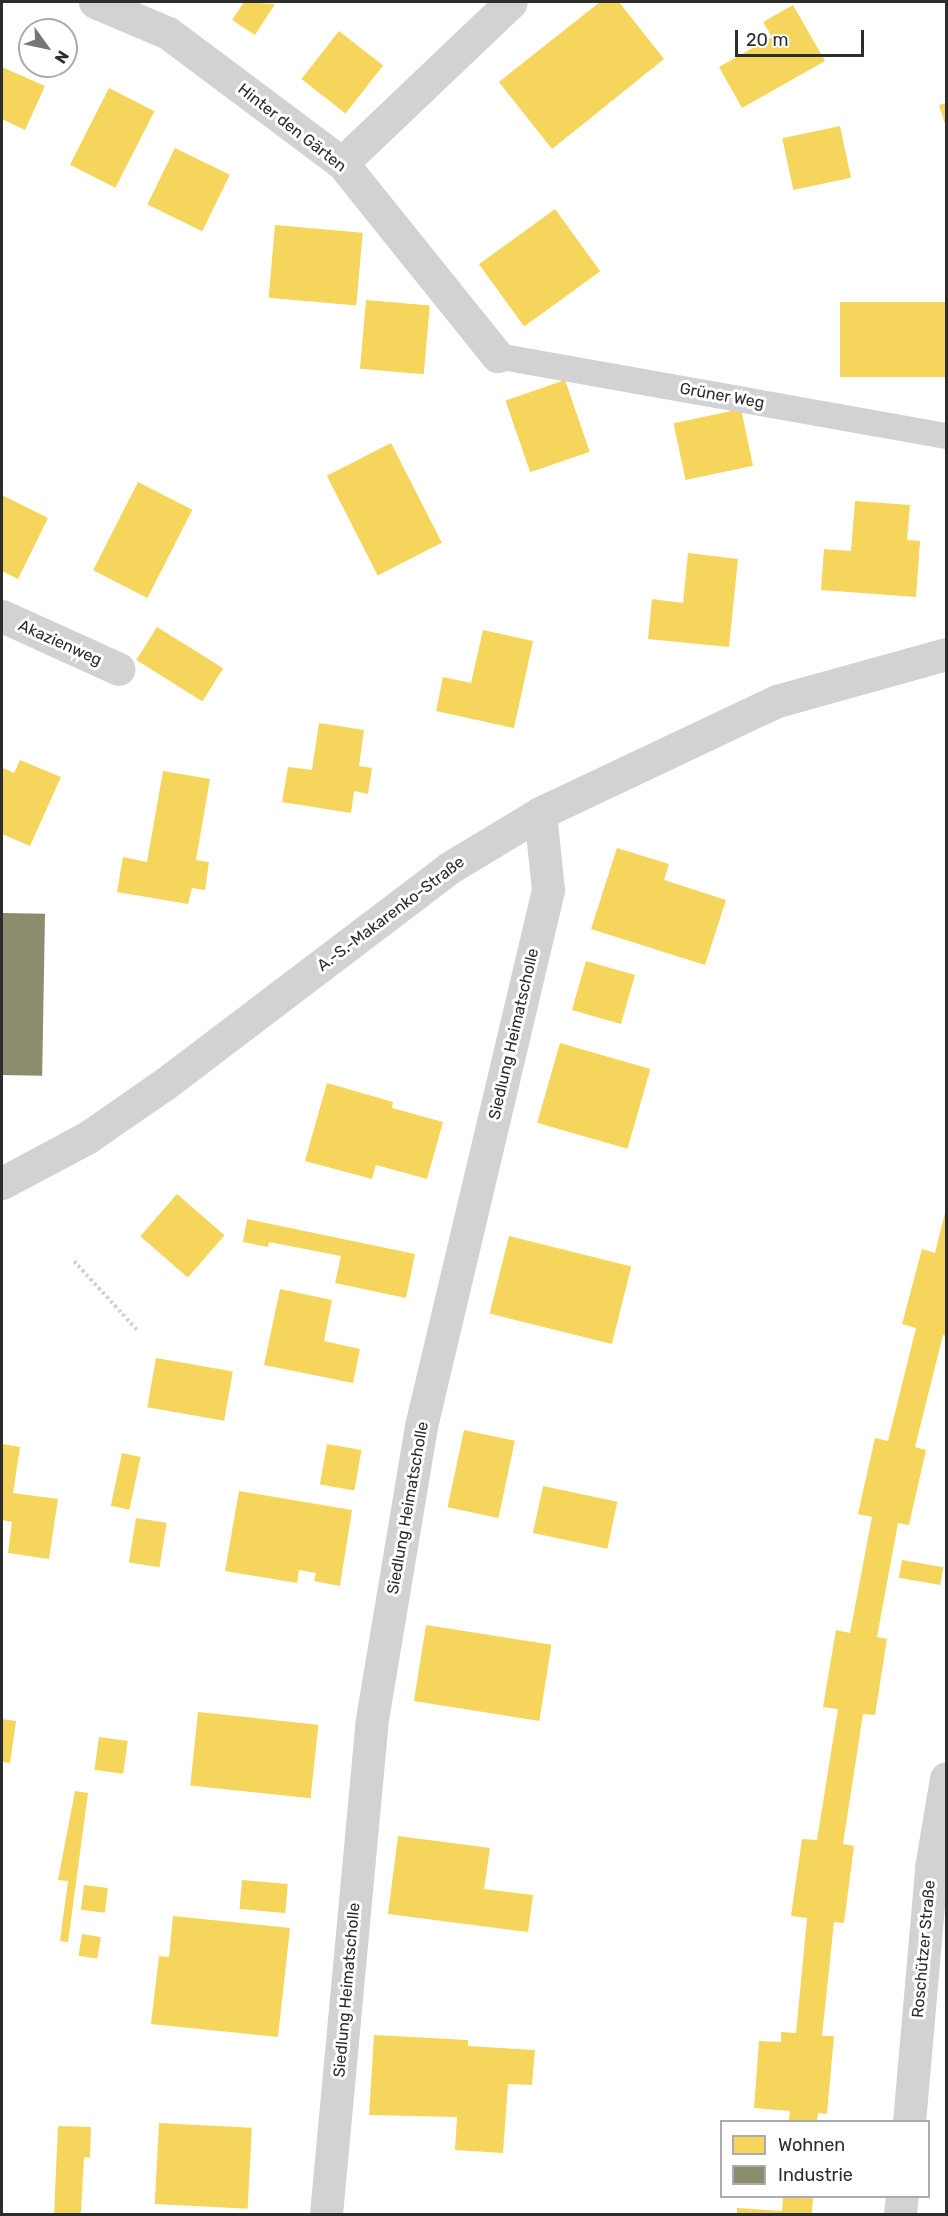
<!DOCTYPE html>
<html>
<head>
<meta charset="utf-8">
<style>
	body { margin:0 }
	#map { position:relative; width:948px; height:2216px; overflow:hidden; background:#fff; font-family:Rubik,sans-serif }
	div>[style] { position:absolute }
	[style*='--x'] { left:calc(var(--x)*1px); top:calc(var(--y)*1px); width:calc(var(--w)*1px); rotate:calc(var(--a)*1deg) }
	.homes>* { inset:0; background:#f6d55c; transform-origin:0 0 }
	.industry>* { inset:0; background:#8c8c6e; transform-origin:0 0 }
	.path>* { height:4px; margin-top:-2px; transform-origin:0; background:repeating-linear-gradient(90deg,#d2d2d2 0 3px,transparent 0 6px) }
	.lane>* { height:26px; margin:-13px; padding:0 13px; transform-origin:13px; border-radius:13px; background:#d2d2d2 }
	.street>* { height:33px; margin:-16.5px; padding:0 16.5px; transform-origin:16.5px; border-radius:16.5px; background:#d2d2d2 }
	span { translate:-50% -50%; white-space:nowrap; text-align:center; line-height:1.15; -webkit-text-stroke:6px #fff; paint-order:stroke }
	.street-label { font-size:16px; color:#2d2d2d }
	.frame { position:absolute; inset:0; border:3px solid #2d2d2d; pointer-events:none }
	.legend { position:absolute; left:720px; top:2120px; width:210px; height:78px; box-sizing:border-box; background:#fff; border:2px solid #ababab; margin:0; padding:8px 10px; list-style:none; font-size:18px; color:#2d2d2d }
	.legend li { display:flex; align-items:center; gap:12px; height:30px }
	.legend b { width:30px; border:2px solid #ababab }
	.north { position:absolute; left:18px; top:18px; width:60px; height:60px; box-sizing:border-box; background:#fff; border:2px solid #ababab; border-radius:50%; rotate:123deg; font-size:16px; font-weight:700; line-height:24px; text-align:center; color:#2d2d2d }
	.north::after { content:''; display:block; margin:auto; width:21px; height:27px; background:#767676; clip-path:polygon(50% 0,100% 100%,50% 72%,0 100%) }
	.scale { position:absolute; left:735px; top:30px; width:129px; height:27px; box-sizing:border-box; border:3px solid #2d2d2d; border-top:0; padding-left:8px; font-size:18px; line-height:21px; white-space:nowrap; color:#2d2d2d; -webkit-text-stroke:4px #fff; paint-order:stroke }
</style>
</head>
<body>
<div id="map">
	<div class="homes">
		<div style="clip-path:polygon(244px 2px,275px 4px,255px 35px,232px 20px)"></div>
		<div style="clip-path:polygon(600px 2px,619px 2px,664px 59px,552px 149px,499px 82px)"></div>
		<div style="clip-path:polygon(793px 5px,825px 61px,742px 108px,719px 67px,772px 37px,763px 22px)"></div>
		<div style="left:339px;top:31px;width:56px;height:61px;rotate:38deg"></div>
		<div style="clip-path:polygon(2px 67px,45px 86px,25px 130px,2px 119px)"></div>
		<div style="left:109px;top:88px;width:51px;height:86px;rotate:27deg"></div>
		<div style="clip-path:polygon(946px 103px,946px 127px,939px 105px)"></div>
		<div style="left:840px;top:126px;width:53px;height:59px;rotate:78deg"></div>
		<div style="left:175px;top:148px;width:61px;height:63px;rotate:26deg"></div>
		<div style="left:555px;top:209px;width:77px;height:94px;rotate:54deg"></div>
		<div style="left:275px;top:225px;width:88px;height:73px;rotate:5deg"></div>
		<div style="left:366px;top:300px;width:64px;height:69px;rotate:5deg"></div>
		<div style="left:946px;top:302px;width:75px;height:106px;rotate:90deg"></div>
		<div style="left:565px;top:380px;width:76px;height:63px;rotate:71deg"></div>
		<div style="left:741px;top:409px;width:58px;height:69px;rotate:78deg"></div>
		<div style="left:391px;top:443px;width:112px;height:72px;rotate:63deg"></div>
		<div style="left:138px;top:482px;width:61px;height:99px;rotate:27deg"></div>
		<div style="clip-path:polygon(2px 495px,48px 518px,18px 579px,2px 571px)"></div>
		<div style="clip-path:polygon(855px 501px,910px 505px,907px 540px,920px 541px,916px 597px,821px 590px,824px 549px,851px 551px)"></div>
		<div style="clip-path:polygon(688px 553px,738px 559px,729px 647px,648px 639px,652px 599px,683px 603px)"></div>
		<div style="left:157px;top:627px;width:78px;height:39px;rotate:32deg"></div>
		<div style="clip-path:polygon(483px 630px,533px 641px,514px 728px,436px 711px,443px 677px,471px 683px)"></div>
		<div style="clip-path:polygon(319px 723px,364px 730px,359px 766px,372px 768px,368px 794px,354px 791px,351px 813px,282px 802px,288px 767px,312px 770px)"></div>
		<div style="clip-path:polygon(20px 760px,61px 777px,30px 846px,2px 834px,2px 772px,3px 768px,14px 773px)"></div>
		<div style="clip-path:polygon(163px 771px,210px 779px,196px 860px,209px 862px,205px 890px,192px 888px,188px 904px,117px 892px,123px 857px,147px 862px)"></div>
		<div style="clip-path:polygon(617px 848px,669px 864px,664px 880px,726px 900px,705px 965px,591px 929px)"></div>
		<div style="left:586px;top:961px;width:51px;height:51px;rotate:16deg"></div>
		<div style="left:560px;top:1043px;width:94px;height:83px;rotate:16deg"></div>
		<div style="clip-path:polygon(327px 1083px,393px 1102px,392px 1108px,443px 1122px,427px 1179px,376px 1165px,372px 1179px,305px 1161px)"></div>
		<div style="left:177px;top:1194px;width:63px;height:56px;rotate:41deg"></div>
		<div style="clip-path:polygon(946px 1209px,946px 1336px,943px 1335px,915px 1447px,926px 1450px,909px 1525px,898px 1523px,877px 1637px,887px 1639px,875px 1715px,863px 1714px,843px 1844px,854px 1846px,844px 1923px,834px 1922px,822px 2036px,834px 2036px,827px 2114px,818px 2113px,817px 2121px,789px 2121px,790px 2111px,754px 2108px,759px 2041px,781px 2042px,781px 2032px,796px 2033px,807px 1918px,791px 1916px,802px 1839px,817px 1840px,838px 1709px,823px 1707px,836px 1630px,850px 1633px,872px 1517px,858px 1514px,875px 1438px,888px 1441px,916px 1328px,902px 1324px,922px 1249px,935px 1253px)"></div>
		<div style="clip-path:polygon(247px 1219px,415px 1254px,406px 1298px,335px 1283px,341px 1256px,269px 1242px,268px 1247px,243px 1242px)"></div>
		<div style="left:509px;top:1236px;width:126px;height:80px;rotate:14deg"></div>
		<div style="clip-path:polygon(280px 1289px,332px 1300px,324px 1341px,360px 1349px,353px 1383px,264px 1365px)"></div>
		<div style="left:156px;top:1358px;width:78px;height:50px;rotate:10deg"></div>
		<div style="left:464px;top:1430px;width:52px;height:79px;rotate:12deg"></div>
		<div style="clip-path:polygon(2px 1444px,20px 1447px,13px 1493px,58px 1499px,49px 1559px,8px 1553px,12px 1522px,2px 1520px)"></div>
		<div style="left:327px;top:1444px;width:35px;height:41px;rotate:10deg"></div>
		<div style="left:122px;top:1453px;width:19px;height:54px;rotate:12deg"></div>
		<div style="left:543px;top:1486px;width:76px;height:48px;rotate:12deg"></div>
		<div style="clip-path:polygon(239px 1491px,352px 1510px,340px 1586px,314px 1581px,316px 1573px,299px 1570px,297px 1583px,225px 1571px)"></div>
		<div style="left:136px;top:1518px;width:31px;height:45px;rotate:9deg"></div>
		<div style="left:902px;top:1560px;width:42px;height:18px;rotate:10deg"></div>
		<div style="left:426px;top:1625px;width:127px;height:77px;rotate:9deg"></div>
		<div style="left:198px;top:1712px;width:121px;height:74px;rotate:6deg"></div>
		<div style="clip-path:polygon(2px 1719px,16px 1721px,10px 1763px,2px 1762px)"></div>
		<div style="left:99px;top:1737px;width:29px;height:33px;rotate:8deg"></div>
		<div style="clip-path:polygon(75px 1791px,88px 1793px,68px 1942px,60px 1941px,68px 1881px,58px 1880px)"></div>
		<div style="clip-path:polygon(398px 1836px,490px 1848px,484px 1889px,533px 1895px,528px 1932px,388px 1914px)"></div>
		<div style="left:242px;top:1880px;width:46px;height:29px;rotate:5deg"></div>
		<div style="left:84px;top:1885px;width:24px;height:25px;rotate:7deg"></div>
		<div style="clip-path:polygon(173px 1916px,290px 1928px,278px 2037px,151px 2024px,159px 1956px,169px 1957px)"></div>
		<div style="left:82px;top:1934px;width:19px;height:22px;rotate:9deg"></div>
		<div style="clip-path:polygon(374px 2035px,468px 2040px,468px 2046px,535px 2050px,532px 2085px,508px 2084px,503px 2153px,455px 2150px,457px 2117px,369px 2115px)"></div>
		<div style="left:159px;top:2123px;width:93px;height:81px;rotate:3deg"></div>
		<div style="clip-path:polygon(58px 2126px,91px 2127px,90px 2158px,84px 2157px,81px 2212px,77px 2214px,54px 2214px)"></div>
		<div style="clip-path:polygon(783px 2196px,813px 2196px,812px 2214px,737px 2214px,737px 2208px,782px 2211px)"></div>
	</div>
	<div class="industry">
		<div style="left:3px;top:913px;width:42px;height:162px;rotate:1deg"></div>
	</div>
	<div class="path">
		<div style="--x:74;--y:1261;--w:93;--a:47.6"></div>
	</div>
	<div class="lane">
		<div style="--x:497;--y:356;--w:456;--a:10.1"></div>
	</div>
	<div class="street">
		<div style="--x:95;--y:2;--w:79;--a:23"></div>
		<div style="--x:168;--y:33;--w:217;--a:36.8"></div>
		<div style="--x:342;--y:163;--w:248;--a:51.2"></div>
		<div style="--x:342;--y:163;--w:233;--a:-43.6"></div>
		<div style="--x:2;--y:616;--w:128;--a:24.4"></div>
		<div style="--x:2;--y:1183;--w:98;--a:-28.1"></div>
		<div style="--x:88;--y:1137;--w:95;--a:-34.7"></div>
		<div style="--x:166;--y:1083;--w:355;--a:-37.2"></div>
		<div style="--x:449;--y:868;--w:106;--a:-31.1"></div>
		<div style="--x:540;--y:813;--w:262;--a:-25.3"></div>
		<div style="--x:777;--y:701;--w:175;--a:-15.5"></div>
		<div style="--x:909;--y:2122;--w:255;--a:-85"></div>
		<div style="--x:931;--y:1868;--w:91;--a:-80.5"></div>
		<div style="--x:326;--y:2214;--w:491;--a:-84.7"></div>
		<div style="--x:371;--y:1725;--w:303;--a:-80.5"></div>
		<div style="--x:421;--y:1426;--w:551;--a:-76.67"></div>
		<div style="--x:548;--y:890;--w:77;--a:-95.9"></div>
		<div style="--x:900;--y:2214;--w:18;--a:-84"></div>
	</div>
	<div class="street-label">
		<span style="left:292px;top:128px;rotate:38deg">Hinter den Gärten</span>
		<span style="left:722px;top:396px;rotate:10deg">Grüner Weg</span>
		<span style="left:60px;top:643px;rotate:24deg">Akazienweg</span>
		<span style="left:391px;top:914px;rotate:-37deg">A.-S.-Makarenko-Straße</span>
		<span style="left:514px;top:1034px;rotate:-77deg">Siedlung Heimatscholle</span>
		<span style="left:408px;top:1508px;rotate:-80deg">Siedlung Heimatscholle</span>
		<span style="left:924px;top:1949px;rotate:-85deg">Roschützer Straße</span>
		<span style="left:347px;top:1990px;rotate:-85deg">Siedlung Heimatscholle</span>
	</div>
	<div class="frame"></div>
	<ul class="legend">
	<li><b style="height:16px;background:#f6d55c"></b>Wohnen</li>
	<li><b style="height:16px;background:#8c8c6e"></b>Industrie</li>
	</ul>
	<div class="north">N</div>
	<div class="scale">20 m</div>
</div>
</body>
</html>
